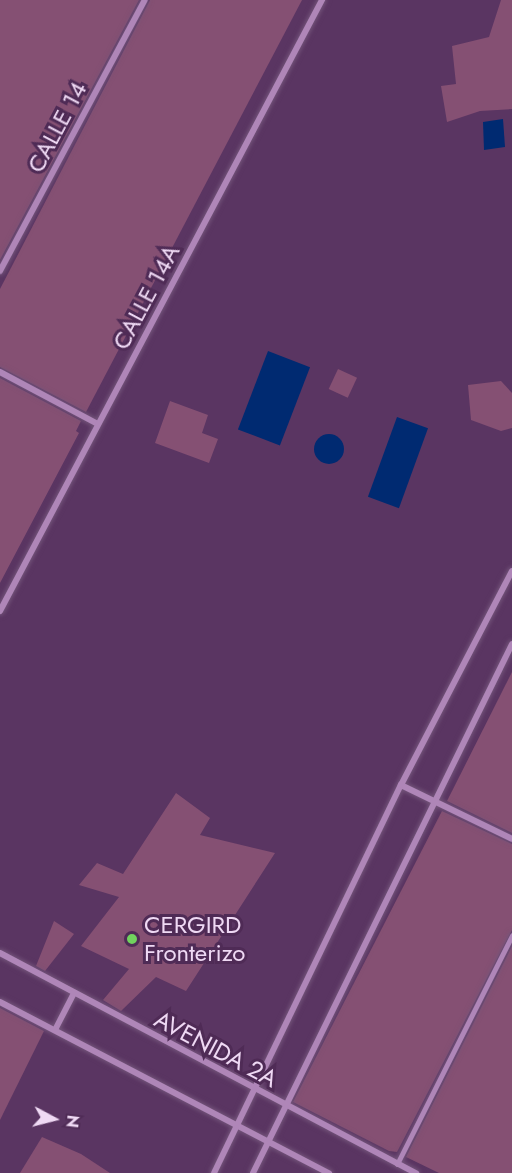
<!DOCTYPE html>
<html>
<head>
<meta charset="utf-8">
<style>
	body { margin:0 }
	#map { position:relative; width:512px; height:1173px; overflow:hidden; background:#5a3562; font-family:Jost,sans-serif }
	div>[style] { position:absolute }
	[style*='--x'] { left:calc(var(--x)*1px); top:calc(var(--y)*1px); width:calc(var(--w)*1px); rotate:calc(var(--a)*1deg) }
	.water>* { inset:0; background:#002a71; transform-origin:0 0 }
	.round { border-radius:50% }
	.building>* { inset:0; background:#855073; transform-origin:0 0 }
	.roads { filter:drop-shadow(0 0 2px #73547a) drop-shadow(0 0 2px #73547a) }
	.pedestrian>* { height:5px; margin:-2.5px; padding:0 2.5px; transform-origin:2.5px; border-radius:2.5px; background:#af86b8 }
	.minor>* { height:6px; margin:-3px; padding:0 3px; transform-origin:3px; border-radius:3px; background:#af86b8 }
	.dots>* { width:16px; height:16px; translate:-50% -50%; box-sizing:border-box; border:3px solid #4f2b56; border-radius:50% }
	span { translate:-50% -50%; white-space:nowrap; text-align:center; line-height:1.15; -webkit-text-stroke:6px #4f2b56; paint-order:stroke }
	.street-label { font-size:24px; color:#efd9f4 }
	.poi-label { font-size:24px; color:#efd9f4 }
	.left { translate:0 -50%; text-align:left }
	.north { position:absolute; left:24px; top:1089px; width:60px; height:60px; -webkit-text-stroke:4px #4f2b56; paint-order:stroke; rotate:97deg; font-size:16px; font-weight:700; line-height:24px; text-align:center; color:#efd9f4 }
	.north::after { content:''; display:block; margin:auto; width:21px; height:27px; background:#efd9f4; clip-path:polygon(50% 0,100% 100%,50% 72%,0 100%) }
</style>
</head>
<body>
<div id="map">
	<div class="water">
		<div style="clip-path:polygon(503px 119px,505px 147px,484px 150px,483px 122px)"></div>
		<div style="left:268px;top:351px;width:45px;height:84px;rotate:21deg"></div>
		<div style="left:397px;top:417px;width:33px;height:85px;rotate:20deg"></div>
		<div class="round" style="left:314px;top:434px;width:30px;height:30px"></div>
	</div>
	<div class="building">
		<div style="clip-path:polygon(0 0,139px 0,0 260px)"></div>
		<div style="clip-path:polygon(150px 0,302px 0,86px 412px,0 367px,0 289px)"></div>
		<div style="clip-path:polygon(501px 0,512px 0,512px 109px,480px 111px,447px 122px,441px 86px,456px 84px,452px 46px,489px 37px)"></div>
		<div style="left:338px;top:369px;width:21px;height:22px;rotate:25deg"></div>
		<div style="clip-path:polygon(0 378px,81px 421px,76px 431px,79px 433px,0 583px)"></div>
		<div style="clip-path:polygon(501px 381px,512px 393px,512px 428px,501px 431px,471px 420px,468px 385px)"></div>
		<div style="clip-path:polygon(170px 401px,208px 415px,202px 433px,218px 439px,209px 463px,155px 443px)"></div>
		<div style="clip-path:polygon(512px 672px,512px 833px,447px 801px)"></div>
		<div style="clip-path:polygon(176px 793px,210px 818px,200px 835px,275px 853px,186px 991px,156px 977px,121px 1011px,103px 1000px,129px 969px,81px 946px,119px 897px,79px 885px,97px 863px,123px 874px)"></div>
		<div style="clip-path:polygon(442px 811px,512px 844px,512px 930px,397px 1152px,389px 1151px,293px 1102px)"></div>
		<div style="clip-path:polygon(54px 921px,74px 934px,45px 971px,36px 966px)"></div>
		<div style="clip-path:polygon(512px 946px,512px 1173px,439px 1173px,406px 1157px)"></div>
		<div style="clip-path:polygon(0 1008px,44px 1031px,0 1120px)"></div>
		<div style="clip-path:polygon(42px 1137px,81px 1154px,110px 1173px,20px 1173px)"></div>
	</div>
	<div class="roads">
		<div class="pedestrian">
			<div style="--x:397;--y:1164;--w:256;--a:-63.3"></div>
		</div>
		<div class="minor">
			<div style="--x:0;--y:271;--w:307;--a:-61.9"></div>
			<div style="--x:0;--y:372;--w:111;--a:28"></div>
			<div style="--x:0;--y:611;--w:691;--a:-62.21"></div>
			<div style="--x:401;--y:785;--w:123;--a:25.9"></div>
			<div style="--x:0;--y:953;--w:471;--a:27.9"></div>
			<div style="--x:0;--y:1002;--w:371;--a:27.5"></div>
			<div style="--x:55;--y:1030;--w:42;--a:-62.8"></div>
			<div style="--x:214;--y:1173;--w:431;--a:-64.3"></div>
			<div style="--x:401;--y:785;--w:241;--a:-62.6"></div>
			<div style="--x:253;--y:1173;--w:589;--a:-63.91"></div>
		</div>
	</div>
	<div class="dots">
		<div style="left:132px;top:939px;background:#71d25e"></div>
	</div>
	<div class="street-label">
		<span style="left:57px;top:127px;rotate:-62deg">CALLE 14</span>
		<span style="left:146px;top:297px;rotate:-62deg">CALLE 14A</span>
		<span style="left:216px;top:1049px;rotate:28deg">AVENIDA 2A</span>
	</div>
	<div class="poi-label">
		<span class="left" style="left:144px;top:939px">CERGIRD<br>Fronterizo</span>
	</div>
	<div class="north">N</div>
</div>
</body>
</html>
